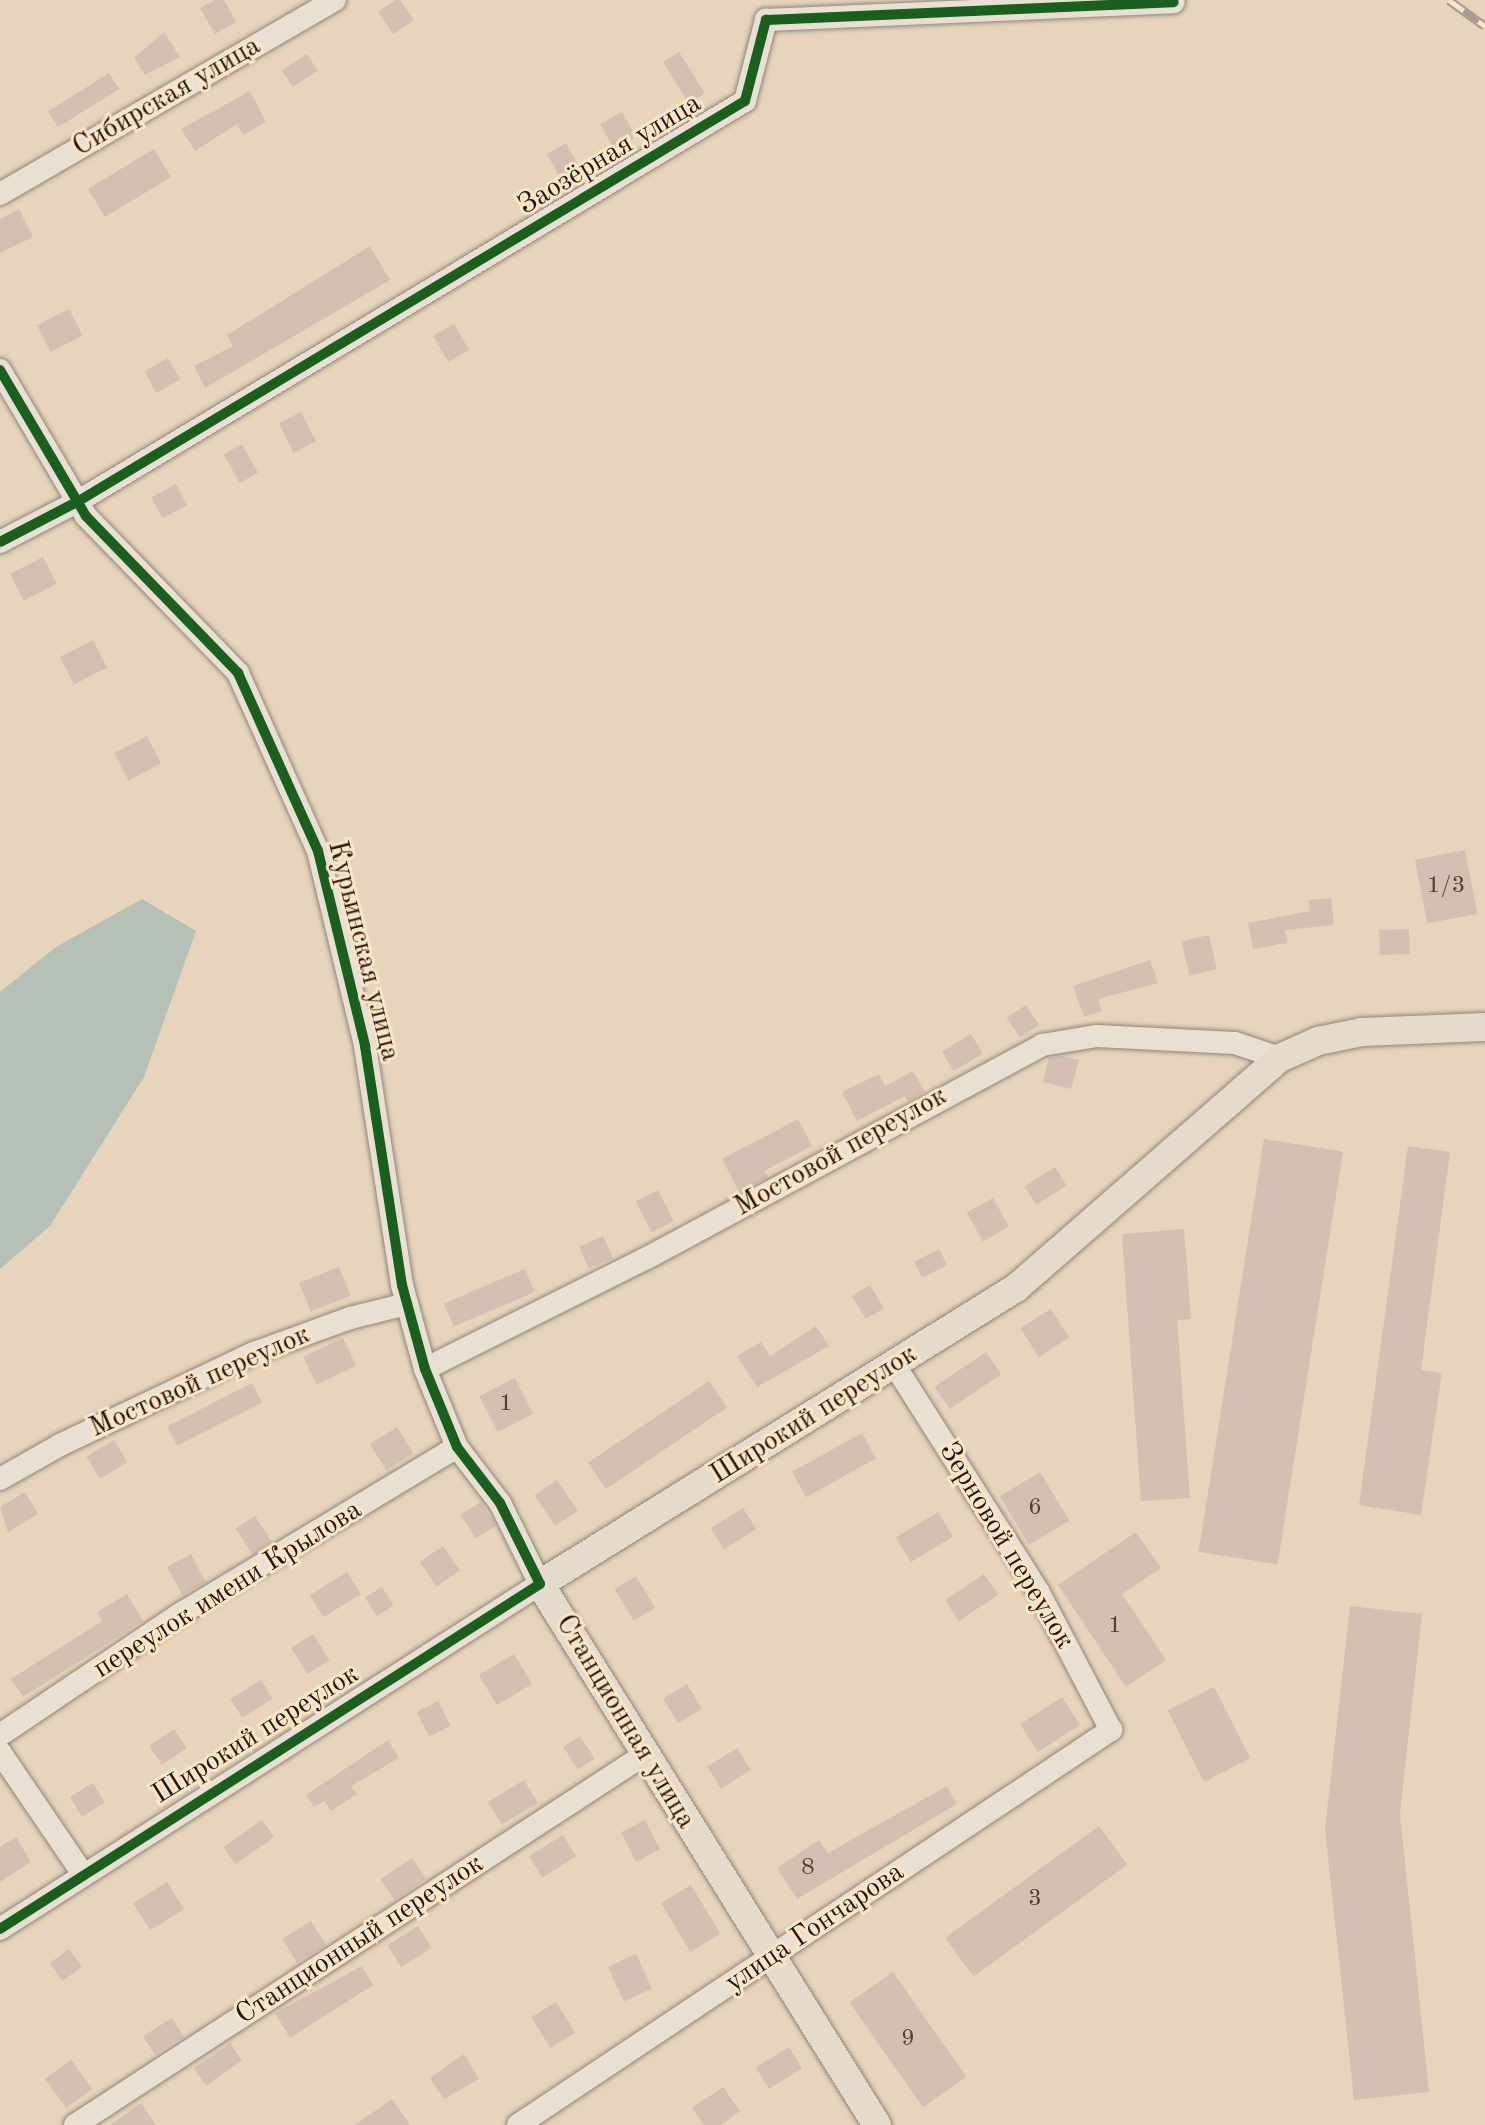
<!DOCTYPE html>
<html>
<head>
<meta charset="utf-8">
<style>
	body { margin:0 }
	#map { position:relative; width:1485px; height:2125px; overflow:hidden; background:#e6d4bc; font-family:"Old Standard TT",serif }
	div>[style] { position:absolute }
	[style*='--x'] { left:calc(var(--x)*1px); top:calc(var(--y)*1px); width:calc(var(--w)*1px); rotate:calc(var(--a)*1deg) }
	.water>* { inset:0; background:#b6c0b6 }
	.building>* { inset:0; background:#d4c0b2; transform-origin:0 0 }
	.roads { filter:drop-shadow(0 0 2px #928577) drop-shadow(0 0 2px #928577) }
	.minor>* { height:22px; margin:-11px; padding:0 11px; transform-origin:11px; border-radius:11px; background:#e9e0d4 }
	.major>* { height:28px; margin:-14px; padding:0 14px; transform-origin:14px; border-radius:14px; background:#e5dbcd }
	.rail>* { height:9px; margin-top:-4.5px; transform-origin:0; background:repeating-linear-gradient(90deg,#fae5c8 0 18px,#a49b91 0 36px); box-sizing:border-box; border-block:2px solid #a49b91 }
	.cycleway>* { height:10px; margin:-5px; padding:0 5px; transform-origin:5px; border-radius:5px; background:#1b5e20 }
	span { translate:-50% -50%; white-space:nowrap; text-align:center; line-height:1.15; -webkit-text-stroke:6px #fae5c8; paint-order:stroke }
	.number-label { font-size:24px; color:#523f35 }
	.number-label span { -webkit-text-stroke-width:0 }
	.street-label { font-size:28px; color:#26130a }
</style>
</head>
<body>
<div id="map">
	<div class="water">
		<div style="clip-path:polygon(142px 899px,196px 931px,144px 1077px,50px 1226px,0 1269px,0 992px,56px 947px)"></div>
	</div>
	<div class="building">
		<div style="clip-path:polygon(215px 0,224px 0,236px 22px,215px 34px,200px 8px)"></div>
		<div style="clip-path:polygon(395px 0,400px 0,414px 20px,393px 34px,378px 12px)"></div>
		<div style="clip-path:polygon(164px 32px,180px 57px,145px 75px,134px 58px)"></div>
		<div style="left:679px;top:52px;width:49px;height:19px;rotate:58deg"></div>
		<div style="left:307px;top:54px;width:20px;height:30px;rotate:57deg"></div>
		<div style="left:109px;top:73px;width:19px;height:72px;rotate:58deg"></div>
		<div style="clip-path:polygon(250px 91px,266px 122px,243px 135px,237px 124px,195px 151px,181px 129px)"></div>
		<div style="left:622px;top:112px;width:29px;height:25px;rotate:61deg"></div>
		<div style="left:566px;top:143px;width:31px;height:22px;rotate:61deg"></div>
		<div style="left:154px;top:149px;width:33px;height:77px;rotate:59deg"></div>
		<div style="clip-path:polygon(19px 209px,33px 237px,0 253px,0 219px)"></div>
		<div style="clip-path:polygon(370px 246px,390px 280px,205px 388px,194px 366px,233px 346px,227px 335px)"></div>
		<div style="left:69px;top:309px;width:30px;height:36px;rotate:63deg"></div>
		<div style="left:454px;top:324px;width:30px;height:24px;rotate:60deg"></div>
		<div style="left:168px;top:358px;width:25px;height:27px;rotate:61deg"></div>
		<div style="left:301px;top:412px;width:33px;height:25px;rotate:63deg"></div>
		<div style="left:242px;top:444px;width:33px;height:21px;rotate:61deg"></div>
		<div style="left:176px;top:484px;width:24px;height:28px;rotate:62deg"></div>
		<div style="left:43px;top:557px;width:30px;height:37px;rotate:63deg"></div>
		<div style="left:93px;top:640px;width:31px;height:37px;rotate:63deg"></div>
		<div style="left:147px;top:736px;width:31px;height:37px;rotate:63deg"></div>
		<div style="left:1465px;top:850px;width:65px;height:51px;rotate:79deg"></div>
		<div style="clip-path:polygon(1331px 898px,1334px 925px,1285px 930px,1287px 943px,1253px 949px,1248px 923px,1310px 911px,1309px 900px)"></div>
		<div style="left:1409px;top:929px;width:25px;height:30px;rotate:88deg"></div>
		<div style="left:1209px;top:935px;width:35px;height:28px;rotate:77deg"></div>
		<div style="clip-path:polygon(1150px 960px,1158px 983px,1098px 999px,1102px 1011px,1084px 1017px,1073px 986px)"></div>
		<div style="left:1026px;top:1005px;width:24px;height:23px;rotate:57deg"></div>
		<div style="left:971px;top:1034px;width:23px;height:34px;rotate:59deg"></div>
		<div style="clip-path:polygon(1061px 1056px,1079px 1060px,1071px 1089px,1043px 1082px,1049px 1058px)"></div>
		<div style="clip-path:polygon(913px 1071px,925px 1092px,908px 1101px,905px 1096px,857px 1121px,842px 1092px,879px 1074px,885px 1086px)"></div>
		<div style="clip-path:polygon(798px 1119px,812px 1146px,764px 1171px,768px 1177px,739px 1192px,722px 1159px)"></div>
		<div style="left:1264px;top:1139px;width:80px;height:418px;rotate:9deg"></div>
		<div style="clip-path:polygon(1408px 1146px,1450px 1152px,1421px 1370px,1442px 1373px,1421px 1515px,1359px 1505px)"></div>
		<div style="left:1055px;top:1167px;width:22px;height:36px;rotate:58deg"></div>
		<div style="left:658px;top:1190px;width:35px;height:25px;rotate:63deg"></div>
		<div style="left:993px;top:1198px;width:33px;height:30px;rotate:61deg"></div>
		<div style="clip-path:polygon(1184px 1229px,1191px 1319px,1177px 1320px,1190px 1498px,1141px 1501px,1122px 1234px)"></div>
		<div style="left:603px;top:1236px;width:24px;height:26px;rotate:66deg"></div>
		<div style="left:939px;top:1249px;width:18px;height:28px;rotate:63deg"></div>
		<div style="left:339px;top:1267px;width:31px;height:43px;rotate:68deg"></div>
		<div style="left:525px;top:1269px;width:25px;height:88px;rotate:67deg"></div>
		<div style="left:870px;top:1285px;width:27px;height:21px;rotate:59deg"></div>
		<div style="left:1051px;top:1309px;width:34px;height:36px;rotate:58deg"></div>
		<div style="clip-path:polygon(816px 1326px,829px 1346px,757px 1387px,737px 1356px,761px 1342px,770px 1356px)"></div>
		<div style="left:343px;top:1338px;width:31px;height:44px;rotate:65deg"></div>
		<div style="left:986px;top:1352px;width:27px;height:62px;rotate:56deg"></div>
		<div style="left:515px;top:1378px;width:40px;height:40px;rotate:63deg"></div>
		<div style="left:709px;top:1381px;width:32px;height:146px;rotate:56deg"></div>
		<div style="left:252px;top:1383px;width:22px;height:95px;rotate:63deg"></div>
		<div style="left:397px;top:1427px;width:31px;height:32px;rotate:58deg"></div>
		<div style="left:862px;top:1433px;width:29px;height:80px;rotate:61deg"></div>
		<div style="left:114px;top:1440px;width:26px;height:32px;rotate:59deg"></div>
		<div style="left:1040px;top:1472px;width:57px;height:47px;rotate:59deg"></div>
		<div style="left:557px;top:1480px;width:37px;height:27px;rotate:56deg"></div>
		<div style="clip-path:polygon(25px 1492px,38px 1514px,8px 1532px,0 1507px)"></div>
		<div style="left:481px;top:1502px;width:28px;height:24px;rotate:58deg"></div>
		<div style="left:743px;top:1508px;width:25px;height:38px;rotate:58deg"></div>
		<div style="left:938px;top:1512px;width:29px;height:49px;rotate:59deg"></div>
		<div style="left:255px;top:1516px;width:31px;height:23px;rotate:57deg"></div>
		<div style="clip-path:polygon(1136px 1532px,1161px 1568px,1122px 1594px,1166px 1660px,1126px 1687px,1058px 1585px)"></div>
		<div style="left:443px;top:1546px;width:30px;height:28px;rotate:56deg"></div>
		<div style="left:191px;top:1554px;width:32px;height:27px;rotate:62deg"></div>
		<div style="left:347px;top:1572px;width:26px;height:44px;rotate:58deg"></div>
		<div style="left:984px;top:1574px;width:25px;height:47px;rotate:56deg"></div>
		<div style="left:636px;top:1576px;width:37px;height:25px;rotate:59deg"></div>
		<div style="left:382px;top:1587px;width:22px;height:20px;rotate:58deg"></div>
		<div style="clip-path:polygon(127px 1594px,143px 1621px,23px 1697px,11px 1679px,102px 1621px,97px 1612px)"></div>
		<div style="clip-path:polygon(1350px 1606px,1422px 1614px,1400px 1814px,1429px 2092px,1354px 2100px,1325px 1829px)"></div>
		<div style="left:313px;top:1634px;width:31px;height:26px;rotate:58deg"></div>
		<div style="left:514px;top:1654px;width:35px;height:41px;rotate:59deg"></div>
		<div style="left:261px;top:1680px;width:22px;height:36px;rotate:58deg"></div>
		<div style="left:687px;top:1684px;width:29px;height:28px;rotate:59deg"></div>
		<div style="left:1214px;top:1687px;width:80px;height:52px;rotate:63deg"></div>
		<div style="left:1062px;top:1697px;width:33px;height:50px;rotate:57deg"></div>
		<div style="left:438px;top:1701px;width:28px;height:24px;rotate:63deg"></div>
		<div style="left:174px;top:1729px;width:23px;height:30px;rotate:56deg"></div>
		<div style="left:580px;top:1736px;width:27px;height:20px;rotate:57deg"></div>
		<div style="clip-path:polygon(388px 1740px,399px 1758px,351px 1786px,357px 1794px,331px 1811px,325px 1801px,314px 1807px,306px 1795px)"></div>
		<div style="left:737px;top:1748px;width:26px;height:35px;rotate:58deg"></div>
		<div style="left:524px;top:1780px;width:27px;height:42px;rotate:59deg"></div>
		<div style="left:93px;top:1783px;width:23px;height:27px;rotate:59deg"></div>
		<div style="clip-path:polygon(947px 1786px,957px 1804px,797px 1899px,777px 1868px,819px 1840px,828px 1853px)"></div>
		<div style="left:262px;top:1820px;width:21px;height:47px;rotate:55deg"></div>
		<div style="left:645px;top:1820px;width:33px;height:27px;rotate:63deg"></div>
		<div style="left:1099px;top:1826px;width:48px;height:190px;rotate:54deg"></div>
		<div style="left:563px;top:1835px;width:25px;height:40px;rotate:58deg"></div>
		<div style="clip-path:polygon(16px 1837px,31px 1862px,0 1882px,0 1847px)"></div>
		<div style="left:412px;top:1858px;width:25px;height:38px;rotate:56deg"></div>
		<div style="left:167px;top:1882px;width:32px;height:40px;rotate:58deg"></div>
		<div style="left:691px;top:1885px;width:57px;height:35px;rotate:59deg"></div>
		<div style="left:311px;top:1921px;width:28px;height:34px;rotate:58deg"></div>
		<div style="left:418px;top:1926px;width:26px;height:36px;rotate:58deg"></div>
		<div style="left:69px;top:1949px;width:22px;height:24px;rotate:54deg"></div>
		<div style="left:636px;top:1954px;width:38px;height:31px;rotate:65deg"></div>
		<div style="clip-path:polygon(362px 1966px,373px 1985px,290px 2038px,275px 2013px)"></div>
		<div style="left:893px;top:1972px;width:128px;height:53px;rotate:55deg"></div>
		<div style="left:556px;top:2002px;width:36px;height:29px;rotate:58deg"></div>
		<div style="left:172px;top:2018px;width:22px;height:34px;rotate:58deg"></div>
		<div style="left:230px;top:2043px;width:21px;height:44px;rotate:55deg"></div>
		<div style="left:789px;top:2047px;width:25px;height:39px;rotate:58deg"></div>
		<div style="clip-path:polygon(464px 2054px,479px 2079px,444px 2099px,430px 2078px)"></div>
		<div style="left:71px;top:2060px;width:36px;height:32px;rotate:54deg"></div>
		<div style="clip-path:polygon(723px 2087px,740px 2111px,721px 2125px,704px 2125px,692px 2108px)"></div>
		<div style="clip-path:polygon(392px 2099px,410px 2125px,355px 2125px)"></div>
		<div style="clip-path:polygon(141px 2103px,156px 2125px,110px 2125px)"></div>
	</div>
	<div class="roads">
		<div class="minor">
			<div style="--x:0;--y:194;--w:387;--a:-30.1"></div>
			<div style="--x:0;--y:370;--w:169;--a:59.5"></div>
			<div style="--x:86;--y:516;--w:219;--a:45.9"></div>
			<div style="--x:238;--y:673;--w:195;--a:65.8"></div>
			<div style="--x:318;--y:851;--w:201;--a:76.4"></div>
			<div style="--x:365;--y:1046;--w:242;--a:81.2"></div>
			<div style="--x:402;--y:1285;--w:87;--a:74.7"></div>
			<div style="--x:425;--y:1369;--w:84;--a:67.7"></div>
			<div style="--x:457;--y:1447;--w:71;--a:52.5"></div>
			<div style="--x:500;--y:1503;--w:90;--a:63.7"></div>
			<div style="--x:540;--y:1584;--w:641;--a:147.43"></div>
			<div style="--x:0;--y:542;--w:87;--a:-27.5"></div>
			<div style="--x:77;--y:502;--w:779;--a:-30.98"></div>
			<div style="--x:745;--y:101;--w:84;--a:-75.5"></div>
			<div style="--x:766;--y:20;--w:408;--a:-2.5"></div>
			<div style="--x:425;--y:1369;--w:248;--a:-26.6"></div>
			<div style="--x:647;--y:1258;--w:449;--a:-28.3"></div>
			<div style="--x:1042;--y:1045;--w:56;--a:-9.3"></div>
			<div style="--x:1097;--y:1036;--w:138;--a:2.9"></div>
			<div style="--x:1235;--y:1043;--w:47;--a:18.4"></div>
			<div style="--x:0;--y:1479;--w:69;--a:-29.5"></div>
			<div style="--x:60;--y:1445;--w:215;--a:-25.4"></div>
			<div style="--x:254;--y:1353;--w:102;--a:-20"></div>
			<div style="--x:350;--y:1318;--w:59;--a:-13.8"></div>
			<div style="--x:0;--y:1735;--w:217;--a:-33.9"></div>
			<div style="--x:180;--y:1614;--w:323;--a:-31.1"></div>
			<div style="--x:0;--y:1752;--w:148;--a:55.8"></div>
			<div style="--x:75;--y:2125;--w:679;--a:-33.03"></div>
			<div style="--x:518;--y:2125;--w:713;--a:-33.67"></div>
			<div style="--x:1111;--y:1730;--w:157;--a:-117.7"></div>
			<div style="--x:1038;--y:1591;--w:267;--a:-122.4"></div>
		</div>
		<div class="major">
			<div style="--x:877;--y:2125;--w:637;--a:-121.92"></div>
			<div style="--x:540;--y:1584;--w:561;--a:-31.88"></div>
			<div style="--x:1016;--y:1288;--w:350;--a:-41.1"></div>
			<div style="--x:1280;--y:1058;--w:42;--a:-24.1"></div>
			<div style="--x:1318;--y:1041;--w:45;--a:-11.6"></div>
			<div style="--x:1362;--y:1032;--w:123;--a:-2.3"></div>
		</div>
	</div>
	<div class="rail">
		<div style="--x:1449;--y:0;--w:44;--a:35.8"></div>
	</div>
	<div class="cycleway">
		<div style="--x:0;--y:370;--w:169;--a:59.5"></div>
		<div style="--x:86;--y:516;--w:219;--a:45.9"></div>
		<div style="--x:238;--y:673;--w:195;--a:65.8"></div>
		<div style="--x:318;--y:851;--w:201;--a:76.4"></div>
		<div style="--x:365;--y:1046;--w:242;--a:81.2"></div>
		<div style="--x:402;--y:1285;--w:87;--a:74.7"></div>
		<div style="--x:425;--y:1369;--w:84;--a:67.7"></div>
		<div style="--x:457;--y:1447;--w:71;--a:52.5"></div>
		<div style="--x:500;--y:1503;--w:90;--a:63.7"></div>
		<div style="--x:540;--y:1584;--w:641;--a:147.43"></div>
		<div style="--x:0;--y:542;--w:87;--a:-27.5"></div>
		<div style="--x:77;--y:502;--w:779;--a:-30.98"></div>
		<div style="--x:745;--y:101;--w:84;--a:-75.5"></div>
		<div style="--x:766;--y:20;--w:408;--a:-2.5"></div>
	</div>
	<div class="number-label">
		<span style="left:1446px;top:887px">1/3</span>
		<span style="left:506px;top:1405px">1</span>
		<span style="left:1035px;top:1509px">6</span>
		<span style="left:1115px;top:1627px">1</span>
		<span style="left:808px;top:1869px">8</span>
		<span style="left:1035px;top:1900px">3</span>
		<span style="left:908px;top:2040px">9</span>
	</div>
	<div class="street-label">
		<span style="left:167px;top:97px;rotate:-30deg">Сибирская улица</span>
		<span style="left:610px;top:155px;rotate:-31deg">Заозёрная улица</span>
		<span style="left:363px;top:951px;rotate:76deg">Курьинская улица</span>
		<span style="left:841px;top:1152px;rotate:-29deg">Мостовой переулок</span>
		<span style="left:200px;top:1382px;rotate:-24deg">Мостовой переулок</span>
		<span style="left:814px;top:1415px;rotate:-32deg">Широкий переулок</span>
		<span style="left:1006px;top:1546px;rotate:59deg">Зерновой переулок</span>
		<span style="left:228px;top:1590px;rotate:-32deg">переулок имени Крылова</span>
		<span style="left:625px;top:1722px;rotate:59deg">Станционная улица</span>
		<span style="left:256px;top:1735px;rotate:-32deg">Широкий переулок</span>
		<span style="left:815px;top:1928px;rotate:-34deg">улица Гончарова</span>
		<span style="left:360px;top:1940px;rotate:-33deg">Станционный переулок</span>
	</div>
</div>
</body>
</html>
